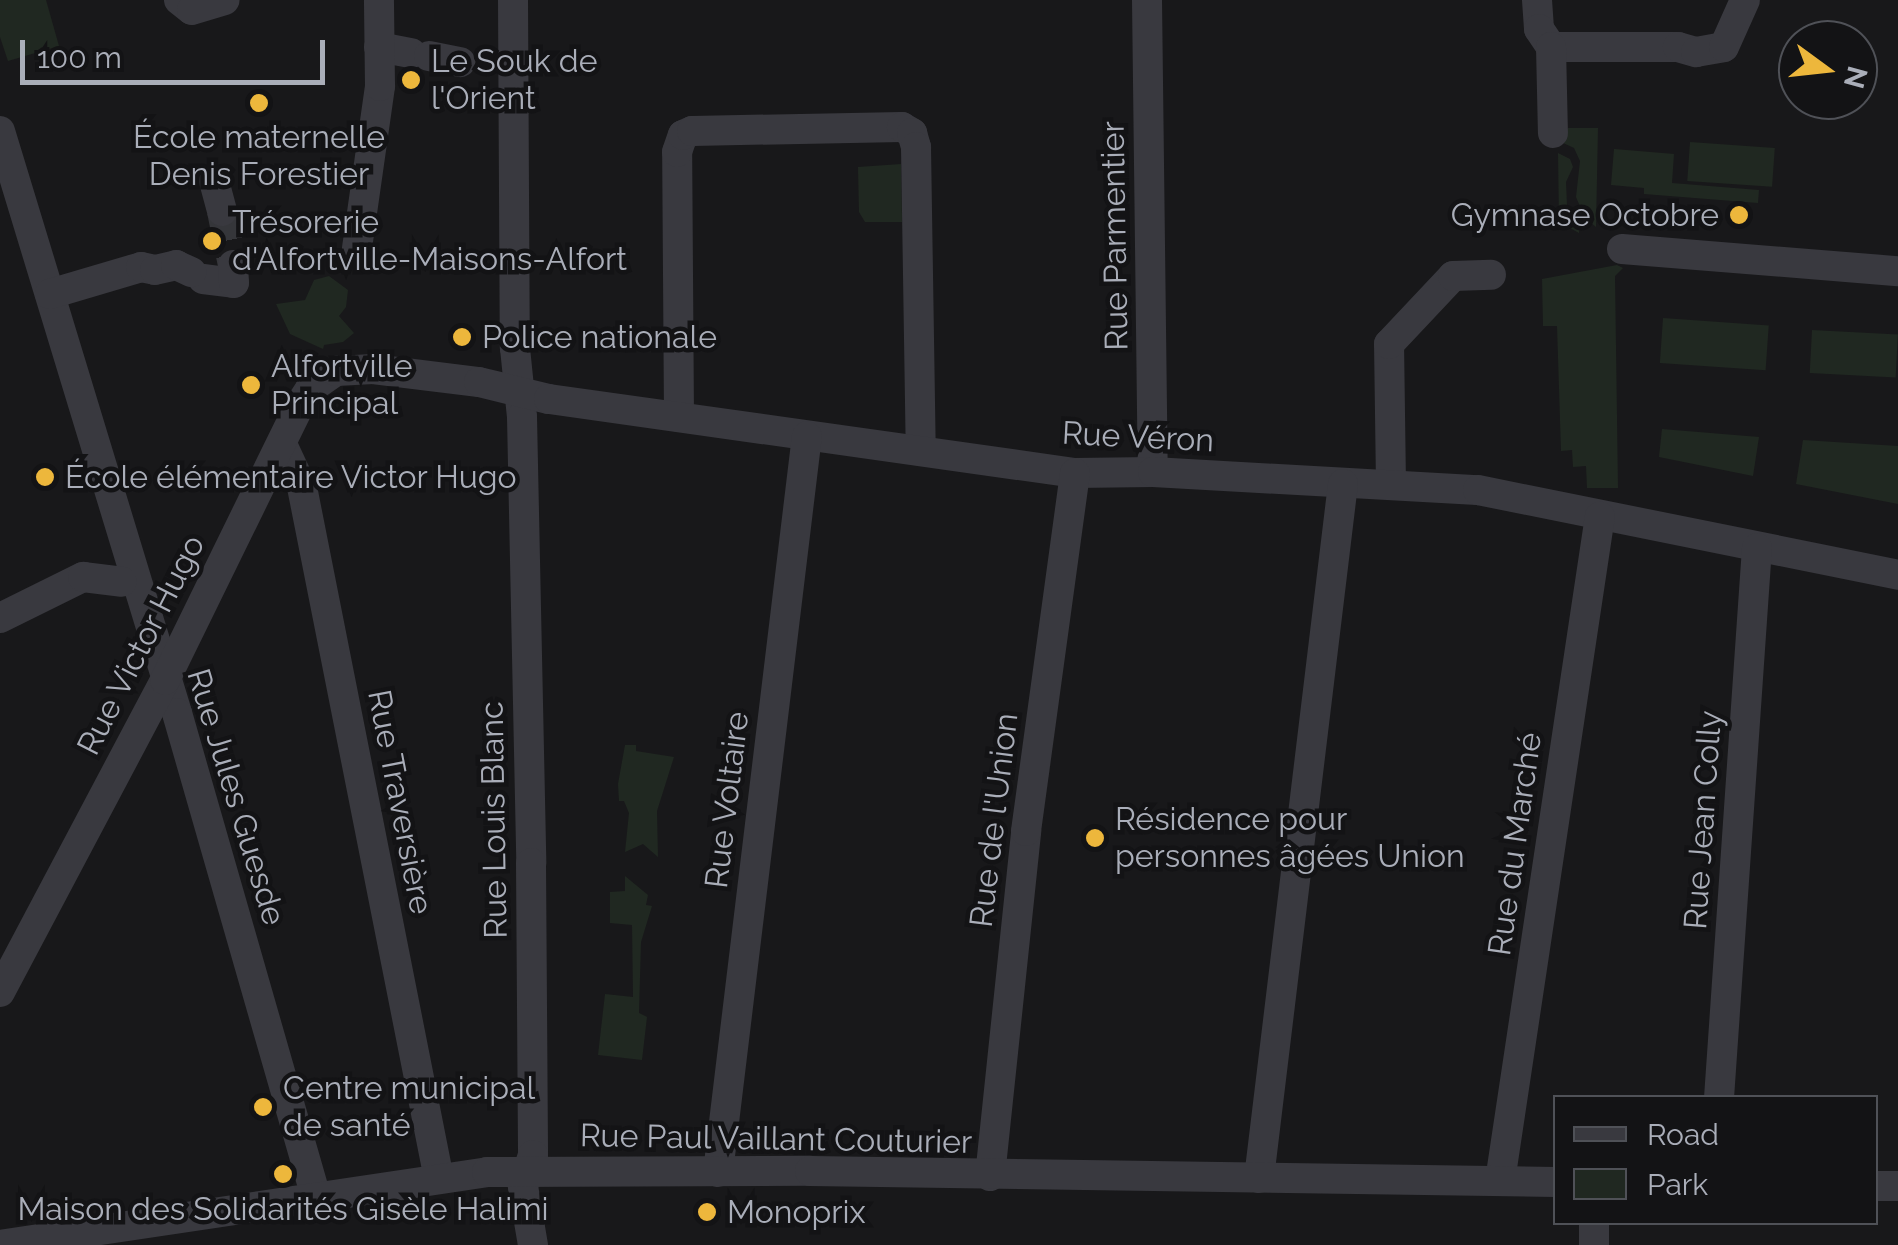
<!DOCTYPE html>
<html>
<head>
<meta charset="utf-8">
<style>
	body { margin:0 }
	#map { position:relative; width:1898px; height:1245px; overflow:hidden; background:#18181a; font-family:Raleway,sans-serif }
	div>[style] { position:absolute }
	[style*='--x'] { left:calc(var(--x)*1px); top:calc(var(--y)*1px); width:calc(var(--w)*1px); rotate:calc(var(--a)*1deg) }
	.green>* { inset:0; background:#202821; transform-origin:0 0 }
	.minor-tunnel>* { height:30px; margin-top:-15px; transform-origin:0; background:repeating-linear-gradient(90deg,#35363a 0 30px,transparent 0 45px) }
	.minor>* { height:30px; margin:-15px; padding:0 15px; transform-origin:15px; border-radius:15px; background:#39393f }
	.dots>* { width:28px; height:28px; translate:-50% -50%; box-sizing:border-box; border:5px solid #131315; border-radius:50% }
	span { translate:-50% -50%; white-space:nowrap; text-align:center; line-height:1.15; -webkit-text-stroke:9px #131315; paint-order:stroke }
	.poi-label { font-size:32px; color:#aaaeb9 }
	.left { translate:0 -50%; text-align:left }
	.right { translate:-100% -50%; text-align:right }
	.street-label { font-size:32px; color:#aaaeb9 }
	.legend { position:absolute; left:1553px; top:1095px; width:325px; height:130px; box-sizing:border-box; background:#131315; border:2px solid #4f5157; margin:0; padding:12px 18px; list-style:none; font-size:30px; color:#aaaeb9 }
	.legend li { display:flex; align-items:center; gap:20px; height:50px }
	.legend b { width:50px; border:2px solid #4f5157 }
	.north { position:absolute; left:1778px; top:20px; width:100px; height:100px; box-sizing:border-box; background:#131315; border:2px solid #4f5157; border-radius:50%; rotate:105deg; font-size:28px; font-weight:700; line-height:40px; text-align:center; color:#aaaeb9 }
	.north::after { content:''; display:block; margin:auto; width:35px; height:45px; background:#edb73c; clip-path:polygon(50% 0,100% 100%,50% 72%,0 100%) }
	.scale { position:absolute; left:20px; top:40px; width:305px; height:45px; box-sizing:border-box; border:5px solid #aaaeb9; border-top:0; padding-left:12px; font-size:30px; line-height:35px; white-space:nowrap; color:#aaaeb9; -webkit-text-stroke:8px #131315; paint-order:stroke }
</style>
</head>
<body>
<div id="map">
	<div class="green">
		<div style="clip-path:polygon(0 0,46px 0,59px 46px,8px 61px,0 37px)"></div>
		<div style="clip-path:polygon(1568px 128px,1598px 128px,1596px 227px,1585px 218px,1576px 197px,1580px 161px,1574px 148px,1561px 142px)"></div>
		<div style="left:1690px;top:142px;width:85px;height:39px;rotate:4deg"></div>
		<div style="clip-path:polygon(1614px 149px,1674px 154px,1672px 183px,1759px 190px,1758px 203px,1644px 194px,1644px 188px,1611px 185px)"></div>
		<div style="clip-path:polygon(1558px 153px,1570px 159px,1573px 167px,1566px 182px,1567px 205px,1580px 222px,1579px 233px,1559px 222px)"></div>
		<div style="clip-path:polygon(901px 164px,902px 222px,865px 222px,859px 212px,858px 167px)"></div>
		<div style="clip-path:polygon(1617px 265px,1623px 268px,1615px 276px,1618px 488px,1587px 488px,1586px 466px,1573px 467px,1572px 450px,1561px 451px,1557px 326px,1543px 326px,1542px 279px)"></div>
		<div style="clip-path:polygon(329px 276px,348px 290px,346px 307px,339px 316px,354px 333px,343px 342px,324px 345px,323px 349px,290px 334px,276px 304px,305px 300px,314px 280px)"></div>
		<div style="left:1663px;top:318px;width:106px;height:45px;rotate:4deg"></div>
		<div style="left:1812px;top:330px;width:86px;height:43px;rotate:3deg"></div>
		<div style="clip-path:polygon(1662px 429px,1759px 437px,1753px 476px,1659px 457px)"></div>
		<div style="clip-path:polygon(1803px 440px,1898px 446px,1898px 504px,1796px 484px)"></div>
		<div style="clip-path:polygon(625px 745px,636px 745px,636px 751px,674px 757px,657px 811px,658px 857px,643px 844px,625px 852px,629px 813px,624px 801px,619px 801px,618px 784px)"></div>
		<div style="clip-path:polygon(625px 876px,648px 895px,646px 905px,652px 906px,641px 942px,639px 1013px,647px 1017px,642px 1060px,598px 1055px,605px 994px,633px 997px,632px 925px,610px 923px,610px 892px,625px 891px)"></div>
	</div>
	<div class="minor-tunnel">
		<div style="--x:222;--y:211;--w:55;--a:78.5"></div>
	</div>
	<div class="minor">
		<div style="--x:179;--y:0;--w:16;--a:38"></div>
		<div style="--x:192;--y:10;--w:34;--a:-17"></div>
		<div style="--x:513;--y:0;--w:348;--a:89.7"></div>
		<div style="--x:515;--y:348;--w:69;--a:84.2"></div>
		<div style="--x:522;--y:417;--w:446;--a:88.8"></div>
		<div style="--x:531;--y:863;--w:292;--a:89.6"></div>
		<div style="--x:533;--y:1155;--w:33;--a:108"></div>
		<div style="--x:523;--y:1186;--w:60;--a:80.4"></div>
		<div style="--x:1147;--y:0;--w:472;--a:89.3"></div>
		<div style="--x:1537;--y:0;--w:29;--a:86"></div>
		<div style="--x:1539;--y:29;--w:22;--a:56"></div>
		<div style="--x:1551;--y:47;--w:127;--a:0"></div>
		<div style="--x:1678;--y:47;--w:19;--a:16"></div>
		<div style="--x:1696;--y:52;--w:28;--a:-10"></div>
		<div style="--x:1724;--y:47;--w:51;--a:-65.9"></div>
		<div style="--x:379;--y:47;--w:33;--a:11"></div>
		<div style="--x:1551;--y:47;--w:86;--a:88.7"></div>
		<div style="--x:429;--y:56;--w:32;--a:11"></div>
		<div style="--x:0;--y:131;--w:608;--a:73.08"></div>
		<div style="--x:177;--y:713;--w:504;--a:73.98"></div>
		<div style="--x:214;--y:181;--w:31;--a:75"></div>
		<div style="--x:357;--y:248;--w:164;--a:-81.9"></div>
		<div style="--x:380;--y:86;--w:86;--a:-90.7"></div>
		<div style="--x:1622;--y:249;--w:277;--a:4.6"></div>
		<div style="--x:203;--y:279;--w:31;--a:7"></div>
		<div style="--x:234;--y:283;--w:18;--a:-93"></div>
		<div style="--x:50;--y:294;--w:95;--a:-16.5"></div>
		<div style="--x:141;--y:267;--w:14;--a:12"></div>
		<div style="--x:155;--y:270;--w:22;--a:-13"></div>
		<div style="--x:176;--y:265;--w:17;--a:25"></div>
		<div style="--x:679;--y:417;--w:265;--a:-90.4"></div>
		<div style="--x:677;--y:152;--w:18;--a:-71"></div>
		<div style="--x:683;--y:135;--w:10;--a:-24"></div>
		<div style="--x:692;--y:131;--w:210;--a:-1.1"></div>
		<div style="--x:902;--y:127;--w:12;--a:31"></div>
		<div style="--x:912;--y:133;--w:15;--a:74"></div>
		<div style="--x:916;--y:147;--w:303;--a:89.1"></div>
		<div style="--x:282;--y:444;--w:47;--a:65.1"></div>
		<div style="--x:302;--y:487;--w:705;--a:78.8"></div>
		<div style="--x:1391;--y:485;--w:141;--a:-90.8"></div>
		<div style="--x:1389;--y:344;--w:93;--a:-46.7"></div>
		<div style="--x:1453;--y:276;--w:38;--a:-2"></div>
		<div style="--x:0;--y:618;--w:93;--a:-26.3"></div>
		<div style="--x:83;--y:577;--w:39;--a:7"></div>
		<div style="--x:0;--y:992;--w:353;--a:-62.1"></div>
		<div style="--x:165;--y:680;--w:309;--a:-63.9"></div>
		<div style="--x:301;--y:403;--w:17;--a:-57"></div>
		<div style="--x:310;--y:389;--w:32;--a:-35"></div>
		<div style="--x:336;--y:371;--w:37;--a:-3"></div>
		<div style="--x:373;--y:369;--w:107;--a:7"></div>
		<div style="--x:479;--y:382;--w:72;--a:13.7"></div>
		<div style="--x:549;--y:399;--w:531;--a:8.01"></div>
		<div style="--x:1075;--y:473;--w:78;--a:-0.7"></div>
		<div style="--x:1153;--y:472;--w:325;--a:3.2"></div>
		<div style="--x:1478;--y:490;--w:429;--a:11.4"></div>
		<div style="--x:1719;--y:1098;--w:551;--a:-86.05"></div>
		<div style="--x:718;--y:1172;--w:741;--a:-83.11"></div>
		<div style="--x:990;--y:1176;--w:347;--a:-84"></div>
		<div style="--x:1026;--y:831;--w:361;--a:-82.2"></div>
		<div style="--x:1259;--y:1178;--w:699;--a:-83.1"></div>
		<div style="--x:1500;--y:1181;--w:672;--a:-81.45"></div>
		<div style="--x:1876;--y:1186;--w:22;--a:0"></div>
		<div style="--x:1594;--y:1222;--w:23;--a:90"></div>
		<div style="--x:0;--y:1245;--w:492;--a:-8.5"></div>
		<div style="--x:487;--y:1172;--w:323;--a:-0.2"></div>
		<div style="--x:810;--y:1171;--w:746;--a:0.84"></div>
	</div>
	<div class="dots">
		<div style="left:411px;top:80px;background:#edb73c"></div>
		<div style="left:259px;top:103px;background:#edb73c"></div>
		<div style="left:1739px;top:215px;background:#edb73c"></div>
		<div style="left:212px;top:241px;background:#edb73c"></div>
		<div style="left:462px;top:337px;background:#edb73c"></div>
		<div style="left:251px;top:385px;background:#edb73c"></div>
		<div style="left:45px;top:477px;background:#edb73c"></div>
		<div style="left:1095px;top:838px;background:#edb73c"></div>
		<div style="left:263px;top:1107px;background:#edb73c"></div>
		<div style="left:283px;top:1174px;background:#edb73c"></div>
		<div style="left:707px;top:1212px;background:#edb73c"></div>
	</div>
	<div class="poi-label">
		<span class="left" style="left:431px;top:80px">Le Souk de<br>l'Orient</span>
		<span style="left:259px;top:156px">École maternelle<br>Denis Forestier</span>
		<span class="right" style="left:1719px;top:215px">Gymnase Octobre</span>
		<span class="left" style="left:232px;top:241px">Trésorerie<br>d'Alfortville-Maisons-Alfort</span>
		<span class="left" style="left:482px;top:337px">Police nationale</span>
		<span class="left" style="left:271px;top:385px">Alfortville<br>Principal</span>
		<span class="left" style="left:65px;top:477px">École élémentaire Victor Hugo</span>
		<span class="left" style="left:1115px;top:838px">Résidence pour<br>personnes âgées Union</span>
		<span class="left" style="left:283px;top:1107px">Centre municipal<br>de santé</span>
		<span style="left:283px;top:1209px">Maison des Solidarités Gisèle Halimi</span>
		<span class="left" style="left:727px;top:1212px">Monoprix</span>
	</div>
	<div class="street-label">
		<span style="left:1115px;top:236px;rotate:-91deg">Rue Parmentier</span>
		<span style="left:1138px;top:437px;rotate:3deg">Rue Véron</span>
		<span style="left:141px;top:645px;rotate:-63deg">Rue Victor Hugo</span>
		<span style="left:236px;top:797px;rotate:73deg">Rue Jules Guesde</span>
		<span style="left:727px;top:800px;rotate:-83deg">Rue Voltaire</span>
		<span style="left:400px;top:802px;rotate:79deg">Rue Traversière</span>
		<span style="left:494px;top:820px;rotate:-91deg">Rue Louis Blanc</span>
		<span style="left:994px;top:820px;rotate:-83deg">Rue de l'Union</span>
		<span style="left:1703px;top:820px;rotate:-86deg">Rue Jean Colly</span>
		<span style="left:1515px;top:844px;rotate:-82deg">Rue du Marché</span>
		<span style="left:776px;top:1139px;rotate:1deg">Rue Paul Vaillant Couturier</span>
	</div>
	<ul class="legend">
	<li><b style="height:12px;background:#39393f"></b>Road</li>
	<li><b style="height:28px;background:#202821"></b>Park</li>
	</ul>
	<div class="north">N</div>
	<div class="scale">100 m</div>
</div>
</body>
</html>
